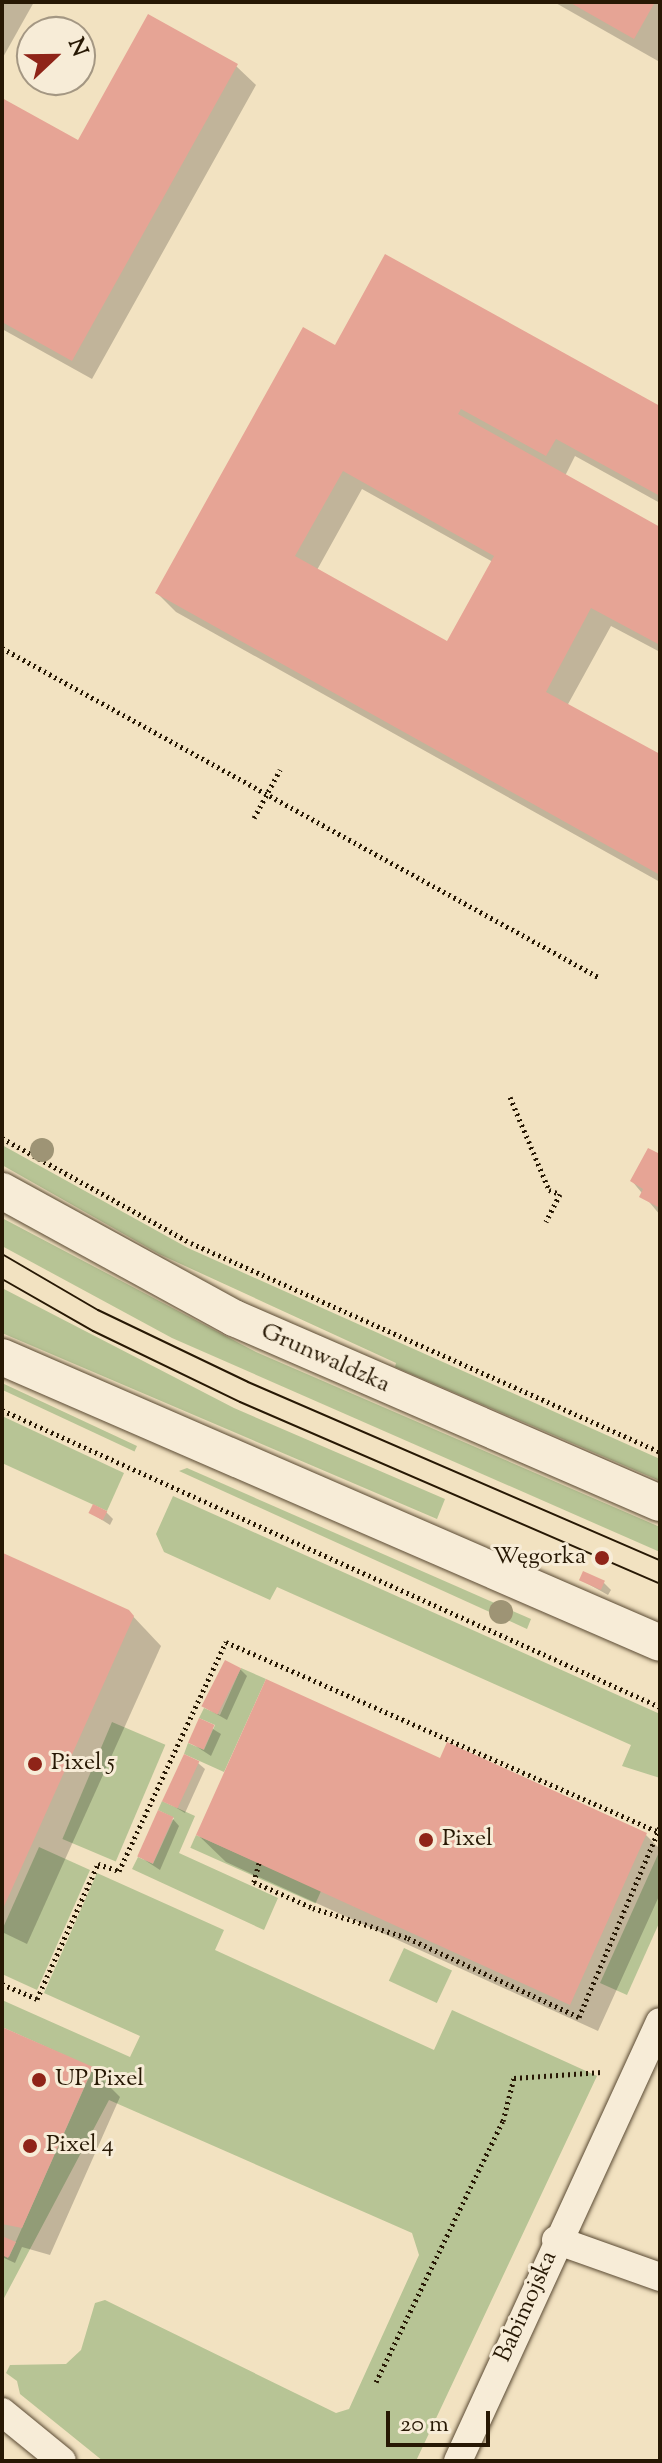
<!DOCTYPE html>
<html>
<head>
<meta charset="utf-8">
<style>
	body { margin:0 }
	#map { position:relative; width:662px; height:2463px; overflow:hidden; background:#f2e2c1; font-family:"Sorts Mill Goudy",serif }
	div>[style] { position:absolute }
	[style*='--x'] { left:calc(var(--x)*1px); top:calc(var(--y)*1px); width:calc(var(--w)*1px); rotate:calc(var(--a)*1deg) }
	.green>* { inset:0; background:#b7c495; transform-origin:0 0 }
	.shadow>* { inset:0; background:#0003 }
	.building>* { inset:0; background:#e6a495; transform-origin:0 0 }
	.path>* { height:5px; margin-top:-2.5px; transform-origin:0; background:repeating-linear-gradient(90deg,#271804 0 2px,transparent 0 6px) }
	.roads { filter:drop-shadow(0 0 2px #5a4a33) drop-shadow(0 0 2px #5a4a33) }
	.minor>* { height:28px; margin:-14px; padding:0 14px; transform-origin:14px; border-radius:14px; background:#f7ecd7 }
	.tertiary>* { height:36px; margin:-18px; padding:0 18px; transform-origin:18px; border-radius:18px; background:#f7ecd7 }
	.tram>* { height:2px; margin:-1px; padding:0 1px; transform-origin:1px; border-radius:1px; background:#271804 }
	.trees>* { width:24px; height:24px; margin:-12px; border-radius:50%; background:#9e9475 }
	.dots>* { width:22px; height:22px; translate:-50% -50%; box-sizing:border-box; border:4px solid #f7ecd7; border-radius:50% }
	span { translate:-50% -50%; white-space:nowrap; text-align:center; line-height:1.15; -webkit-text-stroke:6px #f7ecd7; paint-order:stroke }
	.street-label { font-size:24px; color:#271804 }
	.poi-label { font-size:24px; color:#271804 }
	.right { translate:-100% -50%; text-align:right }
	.left { translate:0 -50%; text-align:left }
	.frame { position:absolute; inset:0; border:4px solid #271804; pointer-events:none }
	.north { position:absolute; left:16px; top:16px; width:80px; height:80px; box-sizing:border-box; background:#f7ecd7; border:2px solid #a49783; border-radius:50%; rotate:68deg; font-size:22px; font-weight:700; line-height:32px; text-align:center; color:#271804 }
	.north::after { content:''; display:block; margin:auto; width:28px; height:36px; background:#8f2418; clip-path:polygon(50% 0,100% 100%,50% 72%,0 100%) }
	.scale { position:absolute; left:386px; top:2411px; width:104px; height:36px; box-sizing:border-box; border:4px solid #271804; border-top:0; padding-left:10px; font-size:24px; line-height:28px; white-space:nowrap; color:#271804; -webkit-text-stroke:6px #f7ecd7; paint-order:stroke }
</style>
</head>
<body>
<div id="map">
	<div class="green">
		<div style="clip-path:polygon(2px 1145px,188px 1248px,660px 1459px,660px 1481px,395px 1367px,396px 1363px,159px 1254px,2px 1165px)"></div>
		<div style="clip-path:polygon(2px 1218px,256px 1352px,660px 1527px,660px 1552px,172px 1338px,2px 1246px)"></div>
		<div style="clip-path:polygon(2px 1288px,234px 1408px,445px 1499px,437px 1519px,2px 1333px)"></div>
		<div style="left:2px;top:1383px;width:149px;height:6px;rotate:25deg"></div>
		<div style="clip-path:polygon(2px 1416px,124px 1473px,107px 1511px,2px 1463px)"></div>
		<div style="clip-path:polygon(187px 1468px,531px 1619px,527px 1629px,179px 1471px)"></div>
		<div style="clip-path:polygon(173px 1496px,660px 1714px,660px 1778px,622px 1766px,631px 1745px,277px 1587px,270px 1600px,164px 1552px,156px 1534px)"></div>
		<div style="clip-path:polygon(241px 1668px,266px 1679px,224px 1772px,184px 1754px,188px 1743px,204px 1750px,215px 1725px,199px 1718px,204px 1708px,220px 1715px)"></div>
		<div style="left:112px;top:1722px;width:58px;height:127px;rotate:23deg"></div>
		<div style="clip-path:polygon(162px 1801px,195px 1816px,179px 1853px,278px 1898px,264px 1930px,132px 1869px,138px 1857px,153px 1864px,174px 1818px,158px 1810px)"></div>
		<div style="left:196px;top:1835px;width:137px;height:14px;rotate:24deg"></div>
		<div style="clip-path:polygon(39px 1847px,90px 1870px,37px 1990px,2px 1974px,2px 1930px)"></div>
		<div style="clip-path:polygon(660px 1850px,660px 1921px,627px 1995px,600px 1983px)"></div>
		<div style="clip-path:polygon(97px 1873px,224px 1930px,215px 1950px,434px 2050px,452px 2010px,597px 2076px,416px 2461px,103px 2461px,20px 2394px,17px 2381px,6px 2373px,10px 2365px,66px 2364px,81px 2350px,95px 2303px,105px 2300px,336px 2413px,349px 2409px,419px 2255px,412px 2233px,109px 2100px,2px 2302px,2px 2255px,9px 2257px,93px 2068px,2px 2027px,2px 2000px,130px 2057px,140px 2036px,44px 1993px)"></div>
		<div style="left:404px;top:1948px;width:53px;height:36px;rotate:25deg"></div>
	</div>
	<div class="shadow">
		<div style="clip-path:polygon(2px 2px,34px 2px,2px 59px)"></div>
		<div style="clip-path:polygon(554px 2px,660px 2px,660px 57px,658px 61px)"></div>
		<div style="clip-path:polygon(236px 66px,256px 85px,92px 379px,2px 329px,2px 100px,79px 143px)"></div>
		<div style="clip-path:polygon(evenodd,336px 348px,660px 408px,660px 503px,575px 456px,565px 476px,660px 529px,660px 652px,611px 626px,567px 706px,660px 756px,660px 882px,176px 612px,157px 593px,336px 348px,362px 489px,493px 562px,448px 644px,317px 570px,362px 489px)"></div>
		<div style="clip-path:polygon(660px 1157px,660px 1215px,632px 1181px)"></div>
		<div style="clip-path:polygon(106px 1512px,113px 1519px,110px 1525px,91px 1513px)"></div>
		<div style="clip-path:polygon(4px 1556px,128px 1611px,161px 1646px,27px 1944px,2px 1932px)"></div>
		<div style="clip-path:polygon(581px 1580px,604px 1583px,611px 1590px,608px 1595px)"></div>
		<div style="clip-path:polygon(240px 1669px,247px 1676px,227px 1720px,206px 1708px)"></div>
		<div style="clip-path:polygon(200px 1721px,221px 1734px,211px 1756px,191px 1743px)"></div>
		<div style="clip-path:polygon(448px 1745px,646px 1835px,660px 1849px,660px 1894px,598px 2031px,226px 1862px,198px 1835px,441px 1760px)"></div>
		<div style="clip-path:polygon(198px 1763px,205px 1769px,185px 1813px,165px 1801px)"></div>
		<div style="clip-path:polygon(173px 1819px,179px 1826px,160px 1870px,140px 1857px)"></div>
		<div style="clip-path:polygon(2px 2029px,92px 2069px,120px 2097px,50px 2255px,22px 2247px,15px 2263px,2px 2257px)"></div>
	</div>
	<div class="building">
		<div style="clip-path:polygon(569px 2px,655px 2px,634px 39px)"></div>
		<div style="clip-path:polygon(148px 14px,238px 64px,72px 361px,2px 322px,2px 98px,78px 140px)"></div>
		<div style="clip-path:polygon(evenodd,385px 254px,660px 406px,660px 496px,556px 439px,546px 456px,461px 409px,458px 414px,660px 527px,660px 645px,591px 608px,546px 692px,660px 754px,660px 875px,155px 593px,303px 327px,335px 345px,385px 254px,343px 471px,494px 556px,447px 641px,295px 556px,343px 471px)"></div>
		<div style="clip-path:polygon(648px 1148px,660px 1154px,660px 1208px,639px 1197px,643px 1189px,630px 1181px)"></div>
		<div style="left:93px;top:1504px;width:16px;height:10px;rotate:27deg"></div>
		<div style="clip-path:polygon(3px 1553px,129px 1610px,134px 1616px,2px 1911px)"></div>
		<div style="left:583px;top:1571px;width:24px;height:10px;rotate:24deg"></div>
		<div style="left:225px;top:1660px;width:18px;height:52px;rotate:27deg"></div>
		<div style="clip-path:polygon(266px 1679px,440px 1758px,447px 1742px,647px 1833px,570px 2005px,196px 1835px)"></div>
		<div style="left:199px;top:1718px;width:17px;height:27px;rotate:24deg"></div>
		<div style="left:184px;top:1754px;width:17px;height:52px;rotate:25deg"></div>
		<div style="left:158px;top:1810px;width:17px;height:51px;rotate:24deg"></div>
		<div style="clip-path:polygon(2px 2027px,93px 2067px,22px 2228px,2px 2224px)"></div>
		<div style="clip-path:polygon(2px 2236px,16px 2242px,8px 2258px,2px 2255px)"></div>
	</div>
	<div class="path">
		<div style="--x:2;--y:648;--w:683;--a:28.89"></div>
		<div style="--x:254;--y:818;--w:55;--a:-61.6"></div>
		<div style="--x:510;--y:1097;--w:101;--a:67.2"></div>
		<div style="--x:549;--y:1190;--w:12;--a:20"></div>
		<div style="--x:560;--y:1194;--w:31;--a:117"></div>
		<div style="--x:2;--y:1138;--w:216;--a:29.1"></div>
		<div style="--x:191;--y:1243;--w:513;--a:24.02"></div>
		<div style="--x:2;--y:1410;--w:722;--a:24.29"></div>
		<div style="--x:259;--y:1863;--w:20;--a:105"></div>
		<div style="--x:254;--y:1882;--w:64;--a:23.8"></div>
		<div style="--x:313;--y:1908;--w:100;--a:17.5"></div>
		<div style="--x:408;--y:1938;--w:188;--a:24.8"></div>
		<div style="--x:579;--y:2017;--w:207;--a:-66.9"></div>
		<div style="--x:2;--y:1984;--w:38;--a:23"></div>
		<div style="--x:37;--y:1999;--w:148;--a:-65.7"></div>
		<div style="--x:98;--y:1864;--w:22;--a:18"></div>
		<div style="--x:119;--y:1871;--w:253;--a:-65"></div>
		<div style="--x:226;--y:1642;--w:472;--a:23.7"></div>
		<div style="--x:376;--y:2382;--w:290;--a:-64.1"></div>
		<div style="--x:503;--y:2121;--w:44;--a:-75.7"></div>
		<div style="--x:514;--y:2078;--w:88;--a:-3.9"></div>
	</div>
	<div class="roads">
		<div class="minor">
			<div style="--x:556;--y:2240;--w:110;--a:19.6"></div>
			<div style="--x:2;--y:2412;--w:77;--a:39.2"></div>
			<div style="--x:458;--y:2461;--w:483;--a:-65.3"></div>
		</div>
		<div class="tertiary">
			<div style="--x:2;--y:1191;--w:264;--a:28.7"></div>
			<div style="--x:234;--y:1318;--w:464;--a:23.5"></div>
			<div style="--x:2;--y:1357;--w:717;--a:23.49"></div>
		</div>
	</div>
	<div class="tram">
		<div style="--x:2;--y:1254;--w:111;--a:30.3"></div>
		<div style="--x:98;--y:1310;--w:166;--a:25.6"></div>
		<div style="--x:248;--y:1382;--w:449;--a:23.4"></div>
		<div style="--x:2;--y:1279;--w:105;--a:29.7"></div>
		<div style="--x:93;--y:1331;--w:163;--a:25.8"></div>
		<div style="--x:240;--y:1402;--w:458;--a:23.4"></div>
	</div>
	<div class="trees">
		<div style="left:42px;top:1150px"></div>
		<div style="left:501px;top:1612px"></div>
	</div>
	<div class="dots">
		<div style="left:602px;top:1558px;background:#8f2418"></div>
		<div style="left:35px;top:1764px;background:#8f2418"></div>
		<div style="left:426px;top:1840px;background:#8f2418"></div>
		<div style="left:39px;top:2080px;background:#8f2418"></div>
		<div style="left:30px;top:2146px;background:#8f2418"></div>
	</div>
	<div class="street-label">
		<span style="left:325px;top:1359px;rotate:24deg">Grunwaldzka</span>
		<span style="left:527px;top:2307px;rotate:-66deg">Babimojska</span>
	</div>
	<div class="poi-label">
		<span class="right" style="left:586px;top:1558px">Węgorka</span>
		<span class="left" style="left:51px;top:1764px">Pixel 5</span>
		<span class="left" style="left:442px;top:1840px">Pixel</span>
		<span class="left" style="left:55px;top:2080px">UP Pixel</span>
		<span class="left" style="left:46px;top:2146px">Pixel 4</span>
	</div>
	<div class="frame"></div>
	<div class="north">N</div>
	<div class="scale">20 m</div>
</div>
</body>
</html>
